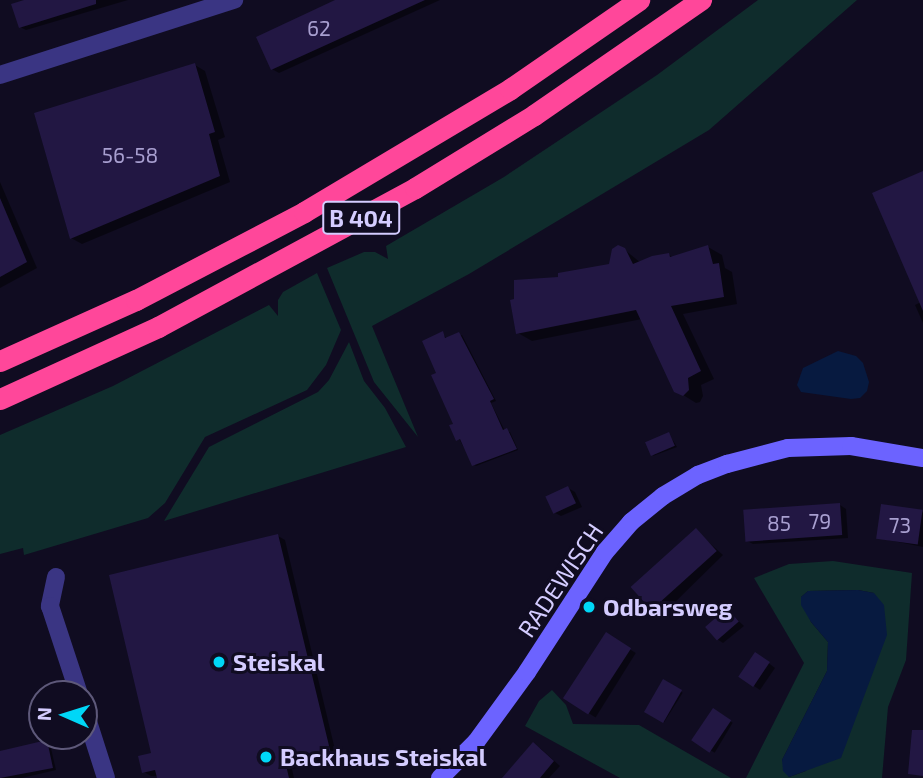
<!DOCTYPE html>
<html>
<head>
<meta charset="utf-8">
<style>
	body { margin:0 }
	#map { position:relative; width:923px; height:778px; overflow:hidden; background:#100c21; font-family:"Exo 2",sans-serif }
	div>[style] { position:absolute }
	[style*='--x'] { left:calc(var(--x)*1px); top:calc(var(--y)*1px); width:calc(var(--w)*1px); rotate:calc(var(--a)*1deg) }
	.green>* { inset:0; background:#0f2c2c }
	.water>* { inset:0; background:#071a40 }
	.shadow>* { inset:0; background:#0007; transform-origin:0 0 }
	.building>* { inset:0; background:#221743; transform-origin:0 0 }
	.street>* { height:18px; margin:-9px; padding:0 9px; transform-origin:9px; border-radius:9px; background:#3a3583 }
	.secondary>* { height:18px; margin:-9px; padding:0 9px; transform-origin:9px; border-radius:9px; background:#6c63ff }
	.highway>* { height:21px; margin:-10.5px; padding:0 10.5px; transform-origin:10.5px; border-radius:10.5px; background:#ff479a }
	.dots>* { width:19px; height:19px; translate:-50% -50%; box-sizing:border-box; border:4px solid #100c21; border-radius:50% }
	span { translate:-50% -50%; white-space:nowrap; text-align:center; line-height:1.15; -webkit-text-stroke:6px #100c21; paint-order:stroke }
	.number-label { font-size:21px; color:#a89fd0 }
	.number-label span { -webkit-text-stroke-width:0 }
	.shield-label span { padding:2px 5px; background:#100c21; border:2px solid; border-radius:5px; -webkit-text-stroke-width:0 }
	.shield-label { font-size:23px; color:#d4ccff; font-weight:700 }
	.street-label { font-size:24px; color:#d4ccff }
	.poi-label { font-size:24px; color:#d4ccff; font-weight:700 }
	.left { translate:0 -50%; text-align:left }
	.north { position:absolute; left:28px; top:680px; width:70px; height:70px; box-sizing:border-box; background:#100c21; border:2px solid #5e597a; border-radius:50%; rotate:273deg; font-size:19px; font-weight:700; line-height:28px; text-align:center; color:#d4ccff }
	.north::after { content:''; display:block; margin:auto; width:24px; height:32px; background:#00d7f7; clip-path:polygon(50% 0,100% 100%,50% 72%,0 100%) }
</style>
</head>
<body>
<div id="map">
	<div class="green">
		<div style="clip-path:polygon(758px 0,857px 0,709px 130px,469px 274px,372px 326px,418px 437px,374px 382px,327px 268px,364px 252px,375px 252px,388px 259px,386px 246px,504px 177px,657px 75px)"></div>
		<div style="clip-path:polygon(317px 273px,341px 330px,326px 365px,307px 390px,205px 437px,165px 503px,148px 518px,24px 555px,23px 548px,0 554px,0 435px,113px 386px,269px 305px,278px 316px,278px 300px,283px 292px)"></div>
		<div style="clip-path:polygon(349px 342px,364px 381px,385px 408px,406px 447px,164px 521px,209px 447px,318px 392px,329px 380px)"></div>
		<div style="clip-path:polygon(evenodd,833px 561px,912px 573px,906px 660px,888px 707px,882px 778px,746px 778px,804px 663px,754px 578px,789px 564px,833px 561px,858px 590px,874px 593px,806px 771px,789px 777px,782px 760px,827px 671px,828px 642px,811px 622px,801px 597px,808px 591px,858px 590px)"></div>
		<div style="clip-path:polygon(552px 690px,566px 705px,573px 724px,639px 725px,731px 778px,620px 778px,525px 726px,539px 701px)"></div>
	</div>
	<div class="water">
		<div style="clip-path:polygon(838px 351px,856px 356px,863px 363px,869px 382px,867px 391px,860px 398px,851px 399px,801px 392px,797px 385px,803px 368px)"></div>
		<div style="clip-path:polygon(858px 590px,874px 593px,884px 605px,887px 635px,841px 758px,789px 777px,783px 771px,782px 760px,827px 671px,828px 642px,811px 622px,801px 605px,801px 597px,808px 591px)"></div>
	</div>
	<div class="shadow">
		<div style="clip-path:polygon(30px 0,128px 0,26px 30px,20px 27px)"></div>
		<div style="clip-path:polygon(339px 0,440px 0,279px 73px,272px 69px)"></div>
		<div style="clip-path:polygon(195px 65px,205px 71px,225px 137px,218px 140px,230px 182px,82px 244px,71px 238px)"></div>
		<div style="clip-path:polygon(923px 173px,923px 323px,915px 305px,921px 302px)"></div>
		<div style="clip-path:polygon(0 182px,37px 268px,0 288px)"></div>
		<div style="clip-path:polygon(708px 247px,722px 255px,725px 268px,732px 272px,737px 304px,683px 314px,714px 379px,701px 385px,703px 396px,700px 402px,696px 403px,675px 390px,642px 319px,532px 341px,518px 333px,560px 279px,611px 265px,625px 250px,641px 263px,669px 255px,675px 258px)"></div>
		<div style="clip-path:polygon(442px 333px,447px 339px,462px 335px,496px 401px,491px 403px,505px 431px,510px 432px,518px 450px,476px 466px,473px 464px,452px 426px,455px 425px,439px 374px)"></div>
		<div style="clip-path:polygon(669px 434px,677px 447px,653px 456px)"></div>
		<div style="clip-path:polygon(568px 488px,575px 492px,582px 507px,561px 516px,555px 513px)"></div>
		<div style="clip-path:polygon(840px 505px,846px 509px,848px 538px,753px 544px,747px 541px)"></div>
		<div style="clip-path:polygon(923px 512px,923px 547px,878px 538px)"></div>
		<div style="clip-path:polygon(696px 531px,723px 555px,663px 614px,657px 610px)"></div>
		<div style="clip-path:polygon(278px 536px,285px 540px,337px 758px,292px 769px,294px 778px,151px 776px,144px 772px)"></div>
		<div style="clip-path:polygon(727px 610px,744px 626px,723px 643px,717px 639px)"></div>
		<div style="left:607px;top:635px;width:34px;height:76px;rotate:32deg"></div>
		<div style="clip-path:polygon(762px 658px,775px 668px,760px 690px,754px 686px)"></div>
		<div style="left:664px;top:681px;width:22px;height:35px;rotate:32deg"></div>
		<div style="left:713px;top:711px;width:23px;height:35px;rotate:31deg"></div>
		<div style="clip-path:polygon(46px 742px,50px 744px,56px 770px,22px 778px,0 778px,0 753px)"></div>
		<div style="clip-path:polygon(540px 748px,560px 766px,549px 778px,505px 778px)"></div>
	</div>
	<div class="building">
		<div style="clip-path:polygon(24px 0,96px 0,96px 4px,19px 28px,11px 4px)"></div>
		<div style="clip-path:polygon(335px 0,425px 0,271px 70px,256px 37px)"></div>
		<div style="clip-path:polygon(195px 63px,215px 132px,209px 134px,220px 176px,70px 239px,34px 113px)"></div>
		<div style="clip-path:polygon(923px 171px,923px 311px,872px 193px)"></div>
		<div style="clip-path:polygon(0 198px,27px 262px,0 277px)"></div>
		<div style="clip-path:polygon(618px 245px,625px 248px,633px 264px,652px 256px,669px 253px,670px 257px,708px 245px,713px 264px,719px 263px,724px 297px,671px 306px,701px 371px,688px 378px,689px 390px,683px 396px,674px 392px,636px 310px,516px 334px,510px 300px,514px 299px,514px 280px,558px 277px,558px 273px,609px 264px,612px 249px)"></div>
		<div style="clip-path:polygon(443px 331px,445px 338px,459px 332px,494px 399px,490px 401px,503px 430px,507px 428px,517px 449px,472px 466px,460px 439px,456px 441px,449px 425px,453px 424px,431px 375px,436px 373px,422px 341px)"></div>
		<div style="left:669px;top:432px;width:15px;height:26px;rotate:67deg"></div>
		<div style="left:568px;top:486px;width:19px;height:25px;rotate:65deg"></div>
		<div style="left:840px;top:503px;width:32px;height:97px;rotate:86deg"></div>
		<div style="left:881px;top:504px;width:42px;height:35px;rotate:8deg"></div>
		<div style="left:696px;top:528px;width:31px;height:88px;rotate:48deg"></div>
		<div style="clip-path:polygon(278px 534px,331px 754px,286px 765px,289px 778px,157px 778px,155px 770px,142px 773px,138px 756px,151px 753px,109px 575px)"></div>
		<div style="left:727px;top:608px;width:18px;height:29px;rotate:49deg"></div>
		<div style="left:606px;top:632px;width:30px;height:79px;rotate:33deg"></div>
		<div style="left:755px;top:652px;width:18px;height:30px;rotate:34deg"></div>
		<div style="left:663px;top:679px;width:22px;height:38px;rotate:30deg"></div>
		<div style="left:713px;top:708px;width:22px;height:39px;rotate:34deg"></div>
		<div style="clip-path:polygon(912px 730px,923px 730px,923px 776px,908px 774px)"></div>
		<div style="clip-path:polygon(47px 740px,53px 768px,0 778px,0 751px)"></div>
		<div style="clip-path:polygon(533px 742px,554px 761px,540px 778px,502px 778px)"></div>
	</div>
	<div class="street">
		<div style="--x:0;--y:75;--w:246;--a:-17.8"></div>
		<div style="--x:56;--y:577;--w:30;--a:102"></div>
		<div style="--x:50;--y:606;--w:93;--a:71.8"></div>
		<div style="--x:84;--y:709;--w:72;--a:72.3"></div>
	</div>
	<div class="secondary">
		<div style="--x:440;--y:778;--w:51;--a:-45"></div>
		<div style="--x:476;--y:742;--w:87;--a:-53.9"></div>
		<div style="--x:527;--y:672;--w:143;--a:-57"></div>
		<div style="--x:605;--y:552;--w:40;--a:-49"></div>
		<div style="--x:631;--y:522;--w:41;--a:-39.1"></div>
		<div style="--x:663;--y:496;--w:41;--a:-31"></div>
		<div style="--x:698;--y:475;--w:31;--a:-21"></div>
		<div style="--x:727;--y:464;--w:63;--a:-14.7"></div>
		<div style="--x:788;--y:448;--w:63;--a:-1.8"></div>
		<div style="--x:851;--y:446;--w:73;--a:9.5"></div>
	</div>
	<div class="highway">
		<div style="--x:0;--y:361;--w:149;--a:-24.2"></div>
		<div style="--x:136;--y:300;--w:190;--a:-27.6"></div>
		<div style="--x:304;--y:212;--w:240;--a:-30.8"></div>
		<div style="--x:510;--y:89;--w:157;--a:-34.6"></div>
		<div style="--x:0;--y:399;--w:174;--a:-24.5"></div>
		<div style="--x:158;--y:327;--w:292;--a:-28.4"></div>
		<div style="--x:415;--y:188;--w:140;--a:-31.5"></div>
		<div style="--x:534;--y:115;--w:203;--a:-34.6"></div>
	</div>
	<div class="dots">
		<div style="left:589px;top:607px;background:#00d7f7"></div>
		<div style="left:219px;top:662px;background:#00d7f7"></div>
		<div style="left:266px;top:757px;background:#00d7f7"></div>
	</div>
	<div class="number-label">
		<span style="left:319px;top:28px">62</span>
		<span style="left:130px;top:155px">56-58</span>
		<span style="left:820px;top:521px">79</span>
		<span style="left:779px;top:523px">85</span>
		<span style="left:900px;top:525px">73</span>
	</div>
	<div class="shield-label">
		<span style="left:361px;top:218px">B 404</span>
	</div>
	<div class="street-label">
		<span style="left:560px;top:580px;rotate:-56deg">RADEWISCH</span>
	</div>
	<div class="poi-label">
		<span class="left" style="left:603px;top:607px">Odbarsweg</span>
		<span class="left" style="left:233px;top:662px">Steiskal</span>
		<span class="left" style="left:280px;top:757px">Backhaus Steiskal</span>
	</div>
	<div class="north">N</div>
</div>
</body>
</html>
